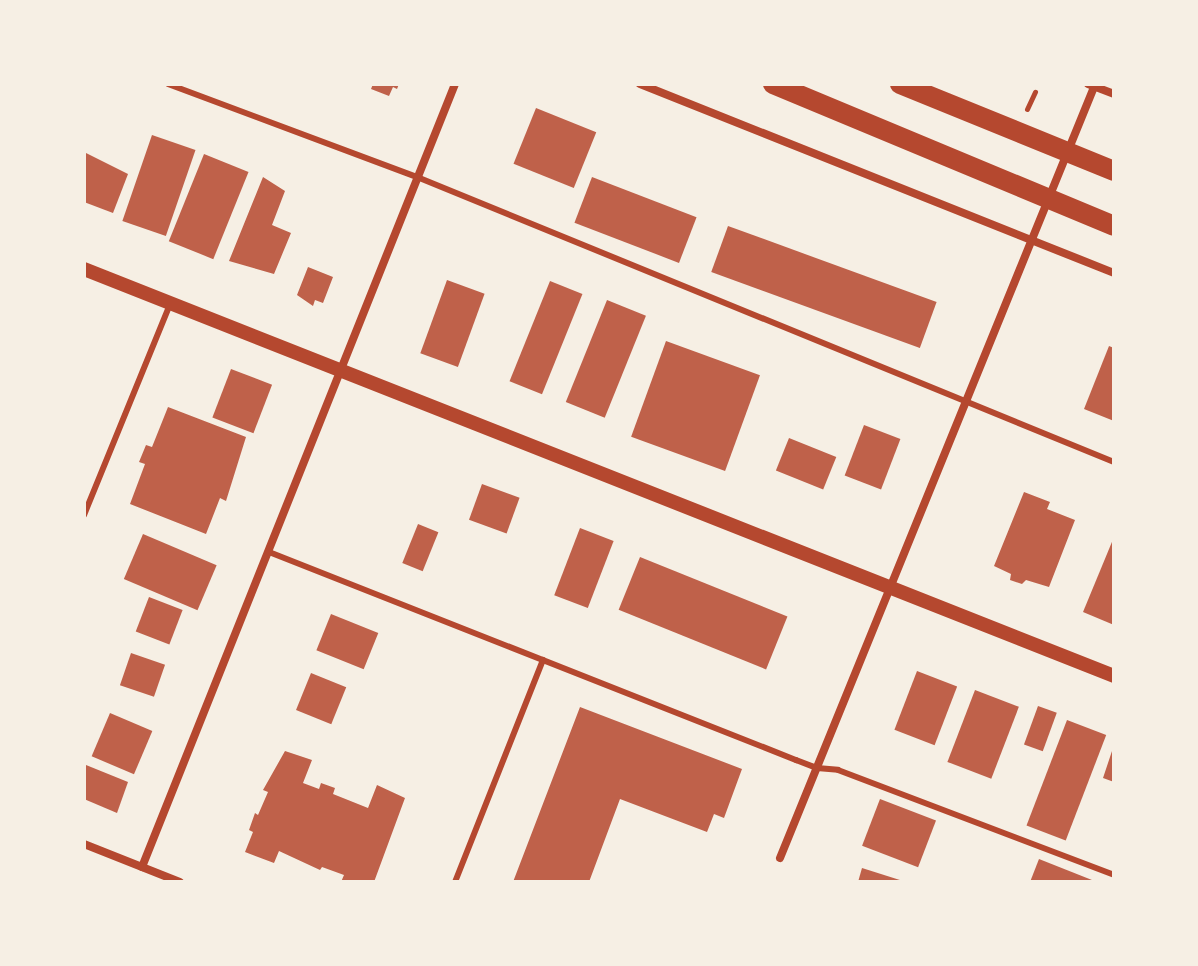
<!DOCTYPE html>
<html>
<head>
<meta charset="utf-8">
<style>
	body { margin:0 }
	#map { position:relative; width:1198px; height:966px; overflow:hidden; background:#f6efe4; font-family:Lato,sans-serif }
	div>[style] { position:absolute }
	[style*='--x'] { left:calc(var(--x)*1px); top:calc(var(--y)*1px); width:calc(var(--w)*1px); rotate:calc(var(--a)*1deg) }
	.building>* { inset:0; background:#bf614a; transform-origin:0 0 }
	.path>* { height:5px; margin:-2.5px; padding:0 2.5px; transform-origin:2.5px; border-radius:2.5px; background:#b5482f }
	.service>* { height:6px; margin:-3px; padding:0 3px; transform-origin:3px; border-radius:3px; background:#b5482f }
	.minor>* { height:8px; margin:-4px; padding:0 4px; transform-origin:4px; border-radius:4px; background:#b5482f }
	.tertiary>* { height:14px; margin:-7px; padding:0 7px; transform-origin:7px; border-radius:7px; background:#b5482f }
	.primary>* { height:20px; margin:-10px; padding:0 10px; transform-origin:10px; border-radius:10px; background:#b5482f }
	span { translate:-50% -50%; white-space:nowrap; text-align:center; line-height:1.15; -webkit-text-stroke:8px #f6efe4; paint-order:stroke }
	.frame { position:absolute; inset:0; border:86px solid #f6efe4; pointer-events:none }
</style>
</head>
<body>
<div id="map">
	<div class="building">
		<div style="clip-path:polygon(373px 84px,399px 84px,397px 89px,393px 87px,389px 96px,371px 89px)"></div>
		<div style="left:536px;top:108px;width:65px;height:60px;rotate:22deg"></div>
		<div style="left:152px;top:135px;width:46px;height:91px;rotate:19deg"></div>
		<div style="clip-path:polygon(84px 152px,128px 174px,113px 213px,84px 202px)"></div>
		<div style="left:204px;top:154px;width:48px;height:94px;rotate:22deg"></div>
		<div style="clip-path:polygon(263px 177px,285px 191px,272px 225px,291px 233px,274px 274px,229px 261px)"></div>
		<div style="left:592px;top:177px;width:112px;height:49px;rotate:21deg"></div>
		<div style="left:728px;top:226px;width:222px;height:49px;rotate:20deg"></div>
		<div style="clip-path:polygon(308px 267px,333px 277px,323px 303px,315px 300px,313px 306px,297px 295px)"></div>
		<div style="left:447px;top:280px;width:40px;height:78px;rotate:20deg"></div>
		<div style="left:550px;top:281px;width:35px;height:108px;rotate:22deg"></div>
		<div style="left:607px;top:300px;width:42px;height:110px;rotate:22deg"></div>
		<div style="left:666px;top:341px;width:100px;height:102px;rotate:20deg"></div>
		<div style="clip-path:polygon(1109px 346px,1114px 348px,1114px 421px,1084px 409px)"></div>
		<div style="left:231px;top:369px;width:44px;height:52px;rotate:21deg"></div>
		<div style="clip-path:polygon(168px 407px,246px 437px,226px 501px,220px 498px,206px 534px,130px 504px,145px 464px,139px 462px,146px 445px,152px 447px)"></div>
		<div style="left:864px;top:425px;width:39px;height:54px;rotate:21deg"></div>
		<div style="left:789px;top:438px;width:51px;height:35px;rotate:22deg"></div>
		<div style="left:482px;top:484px;width:40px;height:38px;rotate:20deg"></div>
		<div style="clip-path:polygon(1024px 492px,1050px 502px,1047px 509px,1075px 520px,1049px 587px,1026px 580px,1022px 584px,1010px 580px,1011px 574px,994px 566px)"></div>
		<div style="left:418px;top:524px;width:22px;height:42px;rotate:22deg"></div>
		<div style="left:580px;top:528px;width:36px;height:72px;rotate:21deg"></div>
		<div style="left:143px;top:534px;width:80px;height:49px;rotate:23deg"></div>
		<div style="clip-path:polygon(1114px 537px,1114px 625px,1083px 612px)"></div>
		<div style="left:640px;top:557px;width:159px;height:57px;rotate:22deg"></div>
		<div style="left:149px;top:597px;width:36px;height:37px;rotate:21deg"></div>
		<div style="left:331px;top:614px;width:51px;height:39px;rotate:22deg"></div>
		<div style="left:131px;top:653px;width:36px;height:34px;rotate:19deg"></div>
		<div style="left:917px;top:671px;width:43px;height:63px;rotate:21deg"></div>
		<div style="left:311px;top:673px;width:38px;height:40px;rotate:22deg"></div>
		<div style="left:975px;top:690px;width:47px;height:77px;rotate:21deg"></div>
		<div style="left:1038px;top:706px;width:20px;height:41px;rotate:20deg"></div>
		<div style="clip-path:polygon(580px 707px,742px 769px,724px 818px,714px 814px,707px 832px,620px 799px,589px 882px,513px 882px)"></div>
		<div style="left:110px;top:713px;width:46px;height:47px;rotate:23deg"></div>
		<div style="left:1067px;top:720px;width:42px;height:113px;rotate:21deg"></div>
		<div style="clip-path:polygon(1113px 748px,1114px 748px,1114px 782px,1103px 778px)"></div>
		<div style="clip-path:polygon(285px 751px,312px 760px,303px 783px,319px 789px,321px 783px,335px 788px,333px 794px,368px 808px,377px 785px,405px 798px,374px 882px,341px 882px,344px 875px,322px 867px,320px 870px,279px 851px,274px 863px,245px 852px,253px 832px,249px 830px,255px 813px,258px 815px,268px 792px,263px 790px)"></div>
		<div style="clip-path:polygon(86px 765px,128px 782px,117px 813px,84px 799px)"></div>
		<div style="left:880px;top:799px;width:60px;height:50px;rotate:21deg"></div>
		<div style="clip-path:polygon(1039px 859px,1097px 882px,1030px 882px)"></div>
		<div style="clip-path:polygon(862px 868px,903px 881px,903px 882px,858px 882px)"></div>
	</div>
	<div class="path">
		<div style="--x:1027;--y:109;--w:19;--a:-65"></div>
	</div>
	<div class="service">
		<div style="--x:168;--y:84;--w:266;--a:20.5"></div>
		<div style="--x:417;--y:177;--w:753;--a:22.24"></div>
		<div style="--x:84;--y:515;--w:228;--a:-67.8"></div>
		<div style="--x:269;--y:552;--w:567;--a:21.54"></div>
		<div style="--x:796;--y:760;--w:22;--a:21"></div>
		<div style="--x:817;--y:768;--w:21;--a:5"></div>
		<div style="--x:838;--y:770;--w:295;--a:20.8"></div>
		<div style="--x:455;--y:882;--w:239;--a:-68.4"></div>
	</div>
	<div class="minor">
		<div style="--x:640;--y:84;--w:510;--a:21.74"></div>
		<div style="--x:1088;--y:84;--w:28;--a:21"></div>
		<div style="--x:84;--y:844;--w:103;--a:21.6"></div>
		<div style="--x:780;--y:858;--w:832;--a:-67.84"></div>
		<div style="--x:142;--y:867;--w:843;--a:-68.21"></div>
	</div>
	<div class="tertiary">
		<div style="--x:84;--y:269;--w:1107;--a:21.56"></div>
	</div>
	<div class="primary">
		<div style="--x:773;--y:84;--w:369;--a:22.6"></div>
		<div style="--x:900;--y:84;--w:231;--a:22.1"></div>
	</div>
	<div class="frame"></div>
</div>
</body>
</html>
